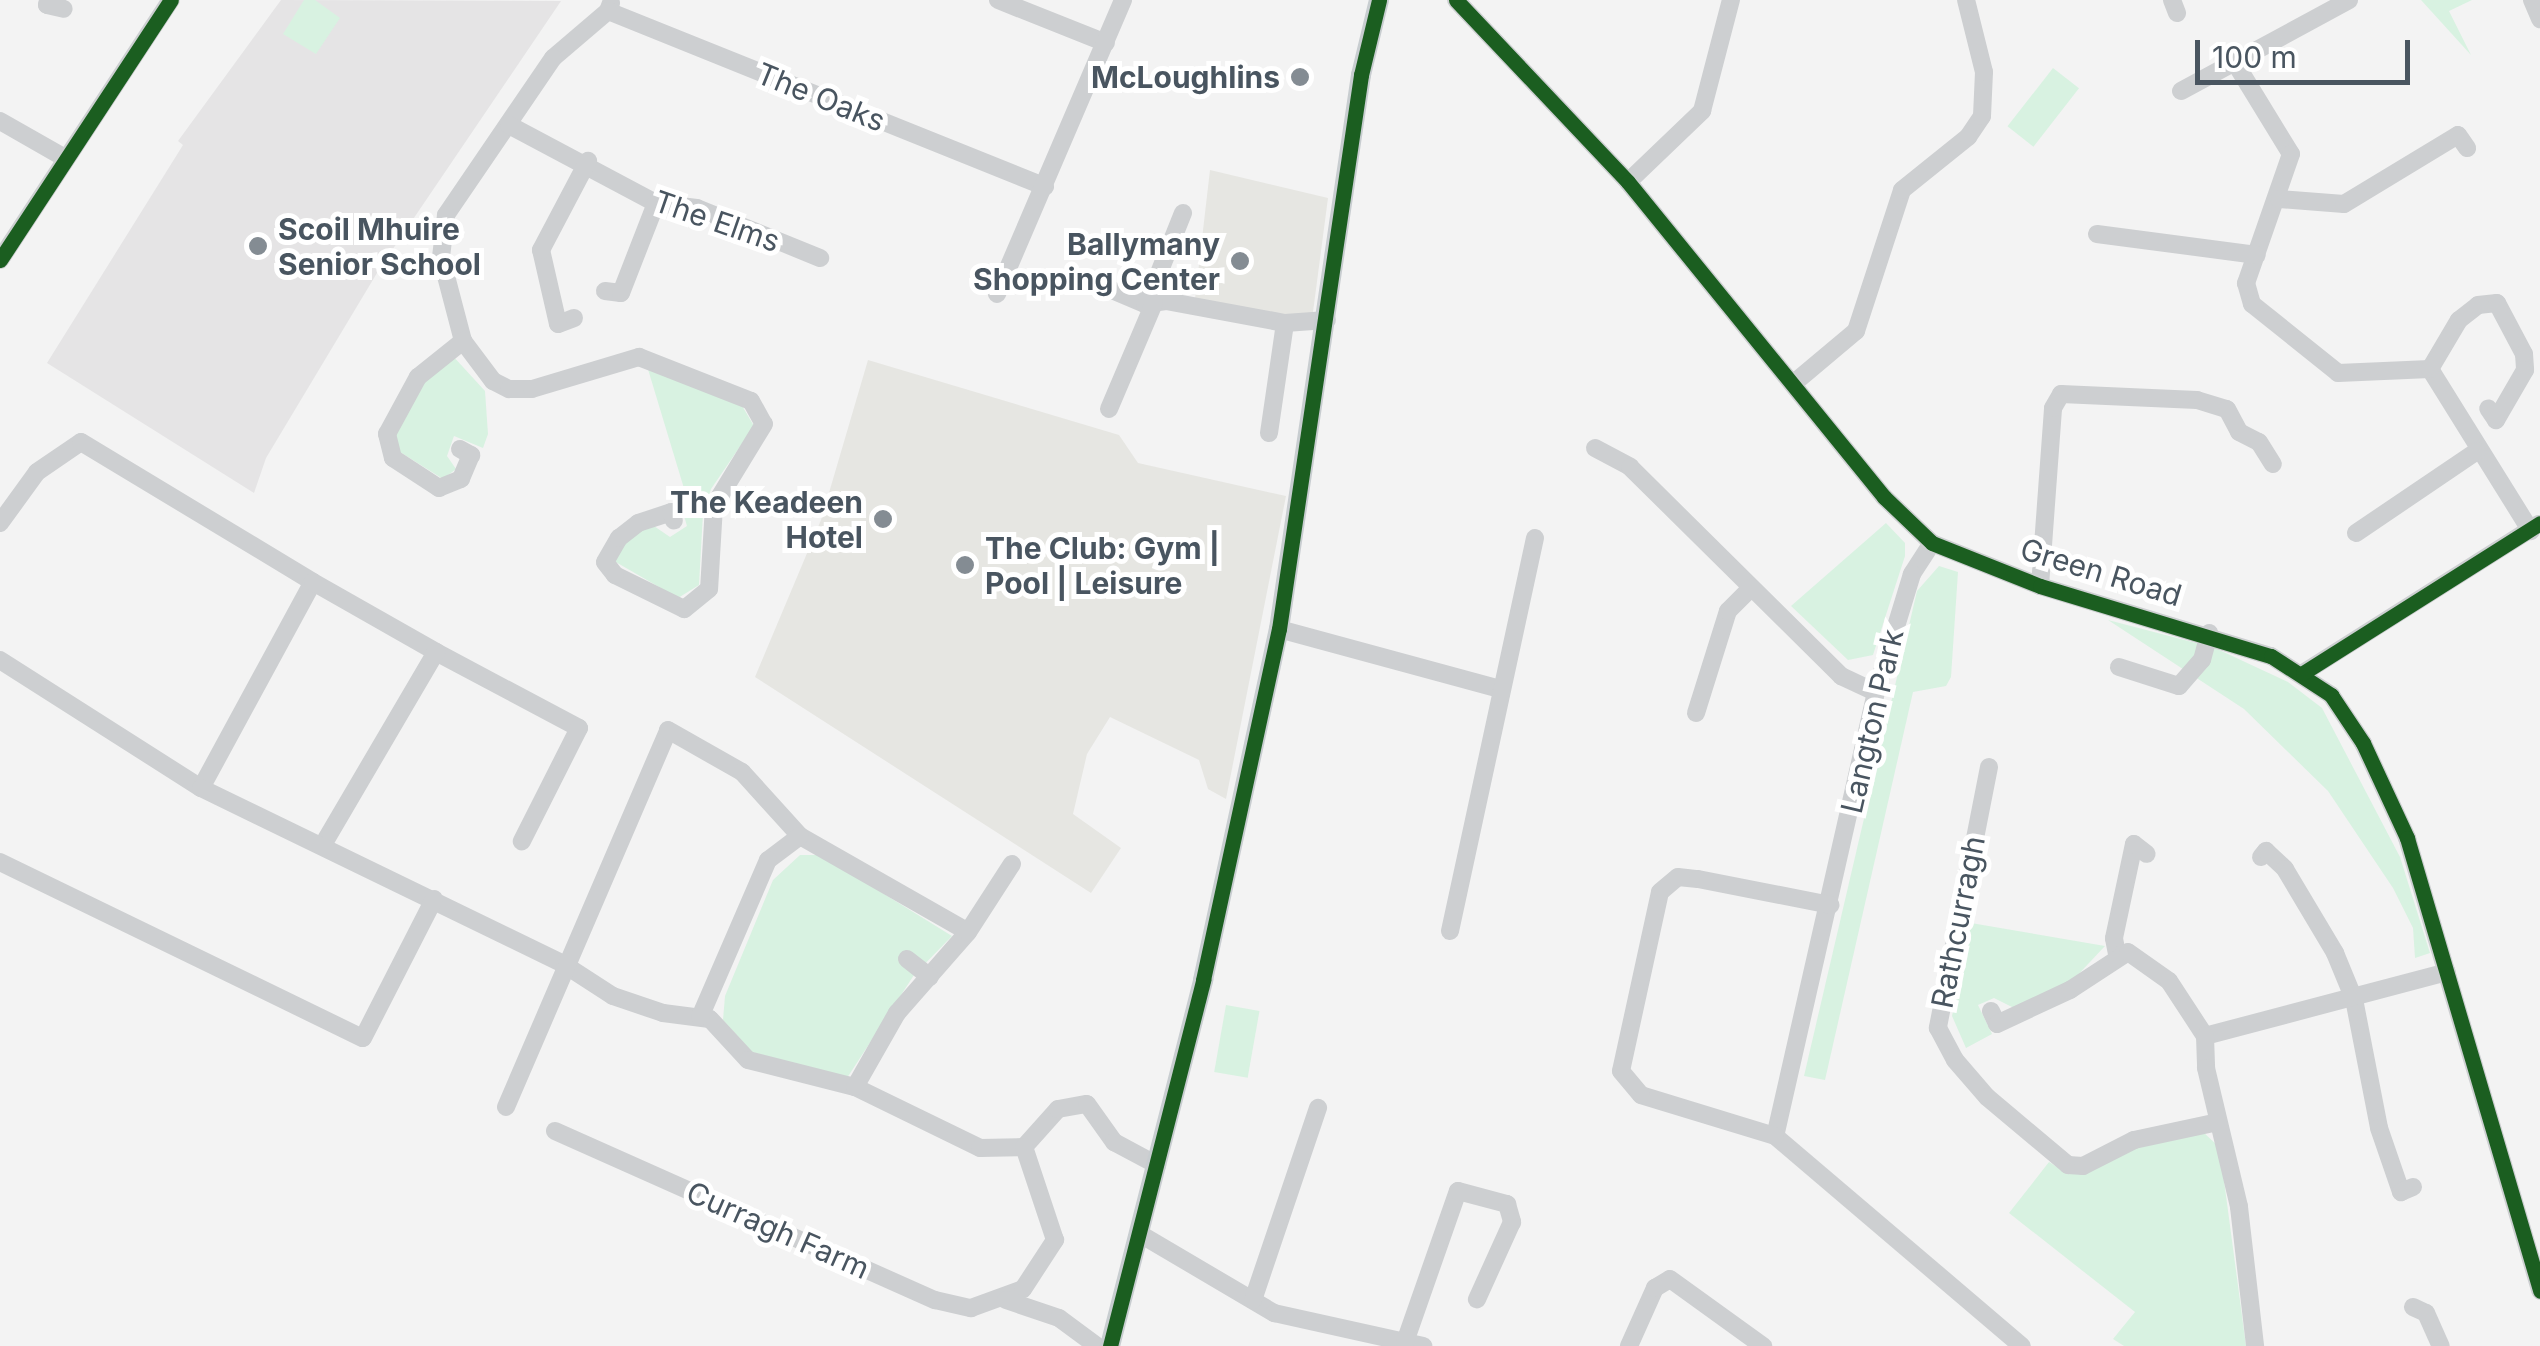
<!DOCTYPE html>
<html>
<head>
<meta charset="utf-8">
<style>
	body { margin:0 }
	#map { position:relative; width:2540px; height:1346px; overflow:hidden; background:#f3f3f3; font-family:Inter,sans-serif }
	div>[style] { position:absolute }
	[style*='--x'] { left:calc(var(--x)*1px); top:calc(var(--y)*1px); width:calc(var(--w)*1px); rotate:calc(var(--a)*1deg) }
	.commercial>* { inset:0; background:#e6e6e2 }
	.education>* { inset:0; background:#e5e4e5 }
	.green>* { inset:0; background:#d8f2e1; transform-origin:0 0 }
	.minor>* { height:18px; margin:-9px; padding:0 9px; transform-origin:9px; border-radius:9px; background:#cdcfd1 }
	.major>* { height:20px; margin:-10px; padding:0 10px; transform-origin:10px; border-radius:10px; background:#c8cdd0 }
	.cycleway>* { height:15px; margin:-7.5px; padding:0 7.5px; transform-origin:7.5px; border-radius:7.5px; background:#1b5e20 }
	.dots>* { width:28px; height:28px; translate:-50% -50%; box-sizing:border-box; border:5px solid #fff; border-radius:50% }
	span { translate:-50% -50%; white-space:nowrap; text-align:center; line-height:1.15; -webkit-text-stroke:10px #fff; paint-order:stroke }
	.poi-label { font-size:30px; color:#495560; font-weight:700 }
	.right { translate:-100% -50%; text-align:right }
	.left { translate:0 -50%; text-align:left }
	.street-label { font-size:30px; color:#495560 }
	.scale { position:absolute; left:2195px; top:40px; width:215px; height:45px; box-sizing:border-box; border:5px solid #495560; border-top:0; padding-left:12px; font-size:30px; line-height:35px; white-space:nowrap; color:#495560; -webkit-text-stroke:8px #fff; paint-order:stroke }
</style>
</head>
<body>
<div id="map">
	<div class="commercial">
		<div style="clip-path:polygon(1210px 170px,1328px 198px,1313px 312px,1300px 323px,1195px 299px)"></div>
		<div style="clip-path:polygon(868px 360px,1119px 435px,1138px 463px,1286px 496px,1226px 799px,1208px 789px,1199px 760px,1110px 717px,1087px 754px,1073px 814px,1121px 848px,1091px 893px,755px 677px,821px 520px)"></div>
	</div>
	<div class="education">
		<div style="clip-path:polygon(281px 0,561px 1px,380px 268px,266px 458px,254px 493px,47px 363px,183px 145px,178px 141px)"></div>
	</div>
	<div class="green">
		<div style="clip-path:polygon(304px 0,315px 0,340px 18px,316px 54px,283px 34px)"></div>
		<div style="clip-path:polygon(2421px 0,2472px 0,2449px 11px,2471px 55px)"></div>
		<div style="left:2053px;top:68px;width:33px;height:74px;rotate:38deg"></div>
		<div style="clip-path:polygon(452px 355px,485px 391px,488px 434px,483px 448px,454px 436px,447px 456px,456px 469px,443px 479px,400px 452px,395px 431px,424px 377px)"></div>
		<div style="clip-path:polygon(647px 366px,741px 404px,754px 426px,711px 489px,703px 513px,699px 585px,678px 598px,614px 561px,618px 543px,651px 524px,670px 537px,687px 526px,679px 499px,686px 495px)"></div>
		<div style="clip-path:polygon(1886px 523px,1905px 543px,1905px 556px,1873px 655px,1848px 660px,1791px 606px)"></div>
		<div style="clip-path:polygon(1939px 566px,1958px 572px,1951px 677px,1946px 686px,1913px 692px,1825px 1080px,1804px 1076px,1917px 591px)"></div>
		<div style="clip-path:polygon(2108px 620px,2215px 648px,2288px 682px,2322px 708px,2400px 857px,2430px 953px,2415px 958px,2413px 928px,2393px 888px,2328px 791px,2244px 709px)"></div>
		<div style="clip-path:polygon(800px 855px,821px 855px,952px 936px,914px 975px,847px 1078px,752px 1052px,723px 1020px,725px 996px,773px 880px)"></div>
		<div style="clip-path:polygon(1971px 923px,2105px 946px,2074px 979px,2014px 1008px,1994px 998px,1978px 1005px,1992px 1034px,1966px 1048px,1952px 1016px)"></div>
		<div style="left:1226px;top:1005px;width:34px;height:68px;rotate:10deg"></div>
		<div style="clip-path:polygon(2203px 1132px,2217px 1145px,2223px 1173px,2246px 1346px,2124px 1346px,2113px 1339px,2135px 1312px,2009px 1213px,2049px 1162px,2057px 1167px)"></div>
	</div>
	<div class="minor">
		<div style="--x:48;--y:0;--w:5;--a:101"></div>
		<div style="--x:47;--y:5;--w:17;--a:13"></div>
		<div style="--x:998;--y:0;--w:116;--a:21.7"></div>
		<div style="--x:1456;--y:0;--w:250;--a:46.6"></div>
		<div style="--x:1628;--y:182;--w:406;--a:50.9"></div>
		<div style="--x:1884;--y:497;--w:66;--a:43.8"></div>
		<div style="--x:1932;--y:543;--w:116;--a:21.7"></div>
		<div style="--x:2040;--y:586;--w:241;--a:16.9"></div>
		<div style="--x:2271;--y:656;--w:72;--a:33"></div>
		<div style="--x:2331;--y:695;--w:58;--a:56.3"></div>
		<div style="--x:2363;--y:743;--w:105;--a:65.1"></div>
		<div style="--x:2407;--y:838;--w:472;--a:73.6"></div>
		<div style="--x:2172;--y:0;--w:14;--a:69"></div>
		<div style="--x:2532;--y:0;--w:21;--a:67"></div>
		<div style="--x:611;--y:3;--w:9;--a:111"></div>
		<div style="--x:608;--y:11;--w:471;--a:21.9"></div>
		<div style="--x:608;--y:11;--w:72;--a:139.5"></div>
		<div style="--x:553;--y:58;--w:190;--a:124.3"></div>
		<div style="--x:446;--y:215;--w:42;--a:96.8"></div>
		<div style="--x:441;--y:257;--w:87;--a:75.3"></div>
		<div style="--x:463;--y:341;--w:50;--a:53.1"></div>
		<div style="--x:493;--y:381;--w:18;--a:27"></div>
		<div style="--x:509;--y:389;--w:23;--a:0"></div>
		<div style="--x:532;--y:389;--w:112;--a:-16.7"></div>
		<div style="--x:639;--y:357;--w:120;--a:21.4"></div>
		<div style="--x:751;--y:401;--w:26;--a:61"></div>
		<div style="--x:764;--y:424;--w:96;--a:121.4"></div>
		<div style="--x:714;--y:506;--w:83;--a:93.4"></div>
		<div style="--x:709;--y:589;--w:32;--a:141"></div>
		<div style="--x:684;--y:609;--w:77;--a:-153.8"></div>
		<div style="--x:615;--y:575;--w:16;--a:-128"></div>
		<div style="--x:605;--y:562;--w:28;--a:-60"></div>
		<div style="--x:619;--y:538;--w:24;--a:-38"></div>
		<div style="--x:638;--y:523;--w:35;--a:-18"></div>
		<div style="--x:671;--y:512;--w:9;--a:72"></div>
		<div style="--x:2234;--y:61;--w:109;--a:58.5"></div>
		<div style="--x:2291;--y:154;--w:137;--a:109.2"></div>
		<div style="--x:2246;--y:283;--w:22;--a:74"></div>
		<div style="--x:2252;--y:304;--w:110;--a:38.7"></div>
		<div style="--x:2338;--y:373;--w:92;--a:-2.5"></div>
		<div style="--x:2430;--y:369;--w:191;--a:58.1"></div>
		<div style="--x:2181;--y:91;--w:191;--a:-28.4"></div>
		<div style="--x:0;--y:121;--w:73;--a:29.7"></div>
		<div style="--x:509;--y:125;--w:166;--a:28"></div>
		<div style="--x:656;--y:203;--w:41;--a:7"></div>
		<div style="--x:697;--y:208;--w:133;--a:22.1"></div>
		<div style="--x:1628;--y:182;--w:103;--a:-43.8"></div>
		<div style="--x:1702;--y:111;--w:115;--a:-75.4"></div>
		<div style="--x:2279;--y:199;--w:65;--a:4.4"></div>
		<div style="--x:2344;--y:204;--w:133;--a:-31.2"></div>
		<div style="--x:2458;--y:135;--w:16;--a:55"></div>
		<div style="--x:2097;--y:234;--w:161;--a:7.5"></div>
		<div style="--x:0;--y:260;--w:311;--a:-56.7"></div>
		<div style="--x:1107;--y:288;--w:41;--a:22.8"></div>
		<div style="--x:1145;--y:304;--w:21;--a:-8"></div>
		<div style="--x:1166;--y:301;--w:121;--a:10.5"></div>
		<div style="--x:1285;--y:323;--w:42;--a:-4.1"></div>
		<div style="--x:605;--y:291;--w:16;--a:7"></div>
		<div style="--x:621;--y:293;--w:97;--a:-68.7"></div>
		<div style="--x:997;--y:294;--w:320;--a:-66.8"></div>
		<div style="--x:1147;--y:303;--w:97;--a:-68.2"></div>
		<div style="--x:574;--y:318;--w:17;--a:159"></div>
		<div style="--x:558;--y:324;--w:76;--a:-102.9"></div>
		<div style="--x:541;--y:250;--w:101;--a:-62.2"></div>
		<div style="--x:2430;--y:369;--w:57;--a:-59.4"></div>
		<div style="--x:2459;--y:320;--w:24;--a:-38"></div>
		<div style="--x:2478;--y:305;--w:19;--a:-6"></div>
		<div style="--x:2497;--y:303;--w:58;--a:62.1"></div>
		<div style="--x:2524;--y:354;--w:16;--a:86"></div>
		<div style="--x:2525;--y:370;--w:58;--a:120.1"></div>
		<div style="--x:2496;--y:420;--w:14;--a:-124"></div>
		<div style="--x:1794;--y:383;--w:81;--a:-40"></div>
		<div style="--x:1856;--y:331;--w:148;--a:-71.9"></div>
		<div style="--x:1902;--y:190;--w:85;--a:-38.8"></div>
		<div style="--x:1968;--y:137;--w:25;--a:-56"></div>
		<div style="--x:1982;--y:116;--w:44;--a:-87.4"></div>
		<div style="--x:1984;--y:72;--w:74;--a:-104"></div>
		<div style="--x:1109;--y:409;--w:115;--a:-67"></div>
		<div style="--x:1269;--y:433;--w:111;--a:-81.7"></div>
		<div style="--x:1595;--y:448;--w:40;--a:28"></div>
		<div style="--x:1630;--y:467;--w:297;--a:44.7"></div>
		<div style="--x:1841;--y:676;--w:38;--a:25"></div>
		<div style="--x:460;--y:449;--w:13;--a:29"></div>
		<div style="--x:471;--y:455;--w:26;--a:113"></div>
		<div style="--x:461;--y:479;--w:24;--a:158"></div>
		<div style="--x:439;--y:488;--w:55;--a:-146.9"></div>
		<div style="--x:393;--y:458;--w:25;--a:-104"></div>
		<div style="--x:387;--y:434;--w:65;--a:-61.5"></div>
		<div style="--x:418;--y:377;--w:58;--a:-38.7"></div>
		<div style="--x:0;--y:523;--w:63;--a:-54"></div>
		<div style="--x:37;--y:472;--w:53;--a:-34.3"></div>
		<div style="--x:81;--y:442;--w:271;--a:31.1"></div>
		<div style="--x:2356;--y:533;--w:146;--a:-34.1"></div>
		<div style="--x:1932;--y:543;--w:37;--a:123"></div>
		<div style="--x:1912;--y:574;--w:123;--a:107"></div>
		<div style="--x:1876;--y:692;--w:455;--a:102.8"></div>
		<div style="--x:1775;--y:1136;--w:324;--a:40.4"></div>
		<div style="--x:2040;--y:586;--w:178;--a:-85.8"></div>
		<div style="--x:2053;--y:408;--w:16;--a:-60"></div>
		<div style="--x:2061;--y:394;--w:136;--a:2.5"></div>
		<div style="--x:2197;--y:400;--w:31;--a:17"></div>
		<div style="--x:2227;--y:409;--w:26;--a:62"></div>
		<div style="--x:2239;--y:432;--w:22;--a:27"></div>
		<div style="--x:2259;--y:442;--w:26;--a:58"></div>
		<div style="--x:1279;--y:629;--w:229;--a:15.2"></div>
		<div style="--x:436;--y:652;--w:162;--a:28"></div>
		<div style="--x:579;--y:728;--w:127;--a:116.8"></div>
		<div style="--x:0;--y:660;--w:238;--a:32.5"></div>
		<div style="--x:201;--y:788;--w:234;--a:-61.5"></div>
		<div style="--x:313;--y:582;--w:142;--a:29.6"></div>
		<div style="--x:436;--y:652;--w:221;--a:120.4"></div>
		<div style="--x:2119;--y:667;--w:63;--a:17.6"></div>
		<div style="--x:2179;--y:686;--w:35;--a:-49"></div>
		<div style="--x:2202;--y:660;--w:28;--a:-75"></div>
		<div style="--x:2303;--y:673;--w:279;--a:-32.3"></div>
		<div style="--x:1696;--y:713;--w:107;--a:-72.6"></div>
		<div style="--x:1728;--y:611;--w:33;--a:-45"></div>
		<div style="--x:1989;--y:767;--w:266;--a:101.1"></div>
		<div style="--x:1938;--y:1028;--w:36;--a:62"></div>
		<div style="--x:1955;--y:1060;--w:49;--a:49.1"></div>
		<div style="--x:1987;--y:1097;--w:106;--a:40"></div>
		<div style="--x:2068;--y:1165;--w:15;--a:4"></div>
		<div style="--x:2083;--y:1166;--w:57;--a:-27"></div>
		<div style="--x:2134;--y:1140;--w:86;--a:-12.1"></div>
		<div style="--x:201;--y:788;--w:405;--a:25.9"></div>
		<div style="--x:565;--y:965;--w:57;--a:32.9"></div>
		<div style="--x:613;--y:996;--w:53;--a:18.8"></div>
		<div style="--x:663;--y:1013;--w:47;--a:7.3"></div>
		<div style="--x:710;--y:1019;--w:56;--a:47.2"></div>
		<div style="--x:748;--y:1060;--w:110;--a:14.2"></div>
		<div style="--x:855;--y:1087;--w:139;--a:26"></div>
		<div style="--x:980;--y:1148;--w:44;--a:-1.3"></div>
		<div style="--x:1024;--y:1147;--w:51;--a:-48.2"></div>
		<div style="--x:1058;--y:1109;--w:29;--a:-10"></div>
		<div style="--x:1087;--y:1104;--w:47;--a:54.6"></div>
		<div style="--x:1114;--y:1142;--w:49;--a:28.1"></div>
		<div style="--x:800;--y:836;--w:193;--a:29.7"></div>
		<div style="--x:968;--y:932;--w:108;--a:131.2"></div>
		<div style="--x:897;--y:1013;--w:85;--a:119.6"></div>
		<div style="--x:2261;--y:857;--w:8;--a:-50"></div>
		<div style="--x:2266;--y:851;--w:26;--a:43"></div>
		<div style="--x:2285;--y:869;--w:98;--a:59.2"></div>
		<div style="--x:2335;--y:953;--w:50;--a:67.6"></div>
		<div style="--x:2354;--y:999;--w:131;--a:79"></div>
		<div style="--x:2379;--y:1128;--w:68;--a:71"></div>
		<div style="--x:2401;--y:1192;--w:13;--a:-23"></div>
		<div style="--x:0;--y:862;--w:403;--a:25.9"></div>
		<div style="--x:363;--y:1038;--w:156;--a:-62.9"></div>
		<div style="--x:1450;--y:931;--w:402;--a:-77.8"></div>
		<div style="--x:968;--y:932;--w:81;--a:-57.1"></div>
		<div style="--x:2117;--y:954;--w:16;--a:-101"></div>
		<div style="--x:2114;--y:938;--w:96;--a:-78"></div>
		<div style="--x:2134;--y:844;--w:16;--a:38"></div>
		<div style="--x:907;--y:959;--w:29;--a:38"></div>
		<div style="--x:1991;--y:1011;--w:14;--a:65"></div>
		<div style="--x:1997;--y:1024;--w:81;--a:-25"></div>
		<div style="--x:2070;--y:990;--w:69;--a:-33.2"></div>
		<div style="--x:2128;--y:952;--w:50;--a:35.3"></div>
		<div style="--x:2169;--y:981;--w:66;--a:56.8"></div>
		<div style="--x:2205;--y:1036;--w:250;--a:-14.8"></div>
		<div style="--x:2205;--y:1036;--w:32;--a:88"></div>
		<div style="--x:2206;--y:1068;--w:143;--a:76.6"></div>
		<div style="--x:2239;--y:1207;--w:140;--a:83.4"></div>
		<div style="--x:506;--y:1107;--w:410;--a:-66.7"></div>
		<div style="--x:668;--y:730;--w:85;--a:29.6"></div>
		<div style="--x:742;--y:772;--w:86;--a:47.8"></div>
		<div style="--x:800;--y:836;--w:40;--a:143"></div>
		<div style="--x:768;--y:860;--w:171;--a:113.4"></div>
		<div style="--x:555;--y:1131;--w:416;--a:24"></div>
		<div style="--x:935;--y:1300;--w:37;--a:13"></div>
		<div style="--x:971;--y:1308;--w:55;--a:-20.1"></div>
		<div style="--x:1023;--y:1289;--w:59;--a:-56.9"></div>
		<div style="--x:1055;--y:1240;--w:98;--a:-108.4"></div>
		<div style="--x:1775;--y:1136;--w:140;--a:-163"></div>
		<div style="--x:1641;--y:1095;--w:31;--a:-130"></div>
		<div style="--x:1621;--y:1071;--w:183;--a:-77.7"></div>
		<div style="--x:1660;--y:892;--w:23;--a:-40"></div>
		<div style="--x:1678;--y:877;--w:20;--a:6"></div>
		<div style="--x:1698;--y:879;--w:135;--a:11.1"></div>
		<div style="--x:1140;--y:1234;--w:156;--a:30.5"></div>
		<div style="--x:1274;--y:1313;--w:153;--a:12.5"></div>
		<div style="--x:1006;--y:1300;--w:56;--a:18.8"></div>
		<div style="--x:1059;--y:1318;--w:47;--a:36.4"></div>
		<div style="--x:1253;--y:1300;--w:203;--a:-71.3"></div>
		<div style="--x:2413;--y:1307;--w:14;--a:25"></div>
		<div style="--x:2426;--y:1313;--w:36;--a:66"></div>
		<div style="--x:1405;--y:1342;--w:160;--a:-70.7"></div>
		<div style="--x:1458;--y:1191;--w:51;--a:14.9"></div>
		<div style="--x:1507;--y:1204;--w:19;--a:74"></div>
		<div style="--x:1512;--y:1222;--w:85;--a:114.4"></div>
		<div style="--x:1629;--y:1346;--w:64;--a:-65.9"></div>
		<div style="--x:1655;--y:1288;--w:17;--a:-31"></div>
		<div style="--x:1670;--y:1279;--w:115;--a:35.8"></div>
	</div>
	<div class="major">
		<div style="--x:1110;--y:1346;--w:378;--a:-75.7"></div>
		<div style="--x:1203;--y:980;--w:359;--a:-77.8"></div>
		<div style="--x:1279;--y:629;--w:560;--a:-81.58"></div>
		<div style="--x:1361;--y:75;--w:77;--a:-76.5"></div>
	</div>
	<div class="cycleway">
		<div style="--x:1456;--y:0;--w:250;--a:46.6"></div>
		<div style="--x:1628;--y:182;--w:406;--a:50.9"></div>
		<div style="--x:1884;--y:497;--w:66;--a:43.8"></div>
		<div style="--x:1932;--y:543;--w:116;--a:21.7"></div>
		<div style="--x:2040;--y:586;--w:241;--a:16.9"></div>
		<div style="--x:2271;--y:656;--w:72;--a:33"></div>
		<div style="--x:2331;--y:695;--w:58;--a:56.3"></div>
		<div style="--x:2363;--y:743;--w:105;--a:65.1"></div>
		<div style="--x:2407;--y:838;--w:472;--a:73.6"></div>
		<div style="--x:0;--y:260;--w:311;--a:-56.7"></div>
		<div style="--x:2303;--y:673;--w:280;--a:-32.3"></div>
		<div style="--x:1110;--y:1346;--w:378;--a:-75.7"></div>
		<div style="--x:1203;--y:980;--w:359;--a:-77.8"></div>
		<div style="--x:1279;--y:629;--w:560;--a:-81.58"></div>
		<div style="--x:1361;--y:75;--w:77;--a:-76.5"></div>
	</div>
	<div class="dots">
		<div style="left:1300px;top:77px;background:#848c93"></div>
		<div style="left:258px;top:246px;background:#848c93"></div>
		<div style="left:1240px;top:261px;background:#848c93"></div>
		<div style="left:883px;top:519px;background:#848c93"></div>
		<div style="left:965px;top:565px;background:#848c93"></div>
	</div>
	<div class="poi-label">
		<span class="right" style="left:1280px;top:77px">McLoughlins</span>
		<span class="left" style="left:278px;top:246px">Scoil Mhuire<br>Senior School</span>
		<span class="right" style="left:1220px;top:261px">Ballymany<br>Shopping Center</span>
		<span class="right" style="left:863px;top:519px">The Keadeen<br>Hotel</span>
		<span class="left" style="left:985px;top:565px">The Club: Gym |<br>Pool | Leisure</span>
	</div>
	<div class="street-label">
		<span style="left:821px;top:97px;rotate:22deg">The Oaks</span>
		<span style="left:717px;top:221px;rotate:19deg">The Elms</span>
		<span style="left:2101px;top:572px;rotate:17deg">Green Road</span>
		<span style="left:1872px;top:721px;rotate:-77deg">Langton Park</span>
		<span style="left:1958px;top:922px;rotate:-79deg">Rathcurragh</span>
		<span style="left:778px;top:1230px;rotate:24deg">Curragh Farm</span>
	</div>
	<div class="scale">100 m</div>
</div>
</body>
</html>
